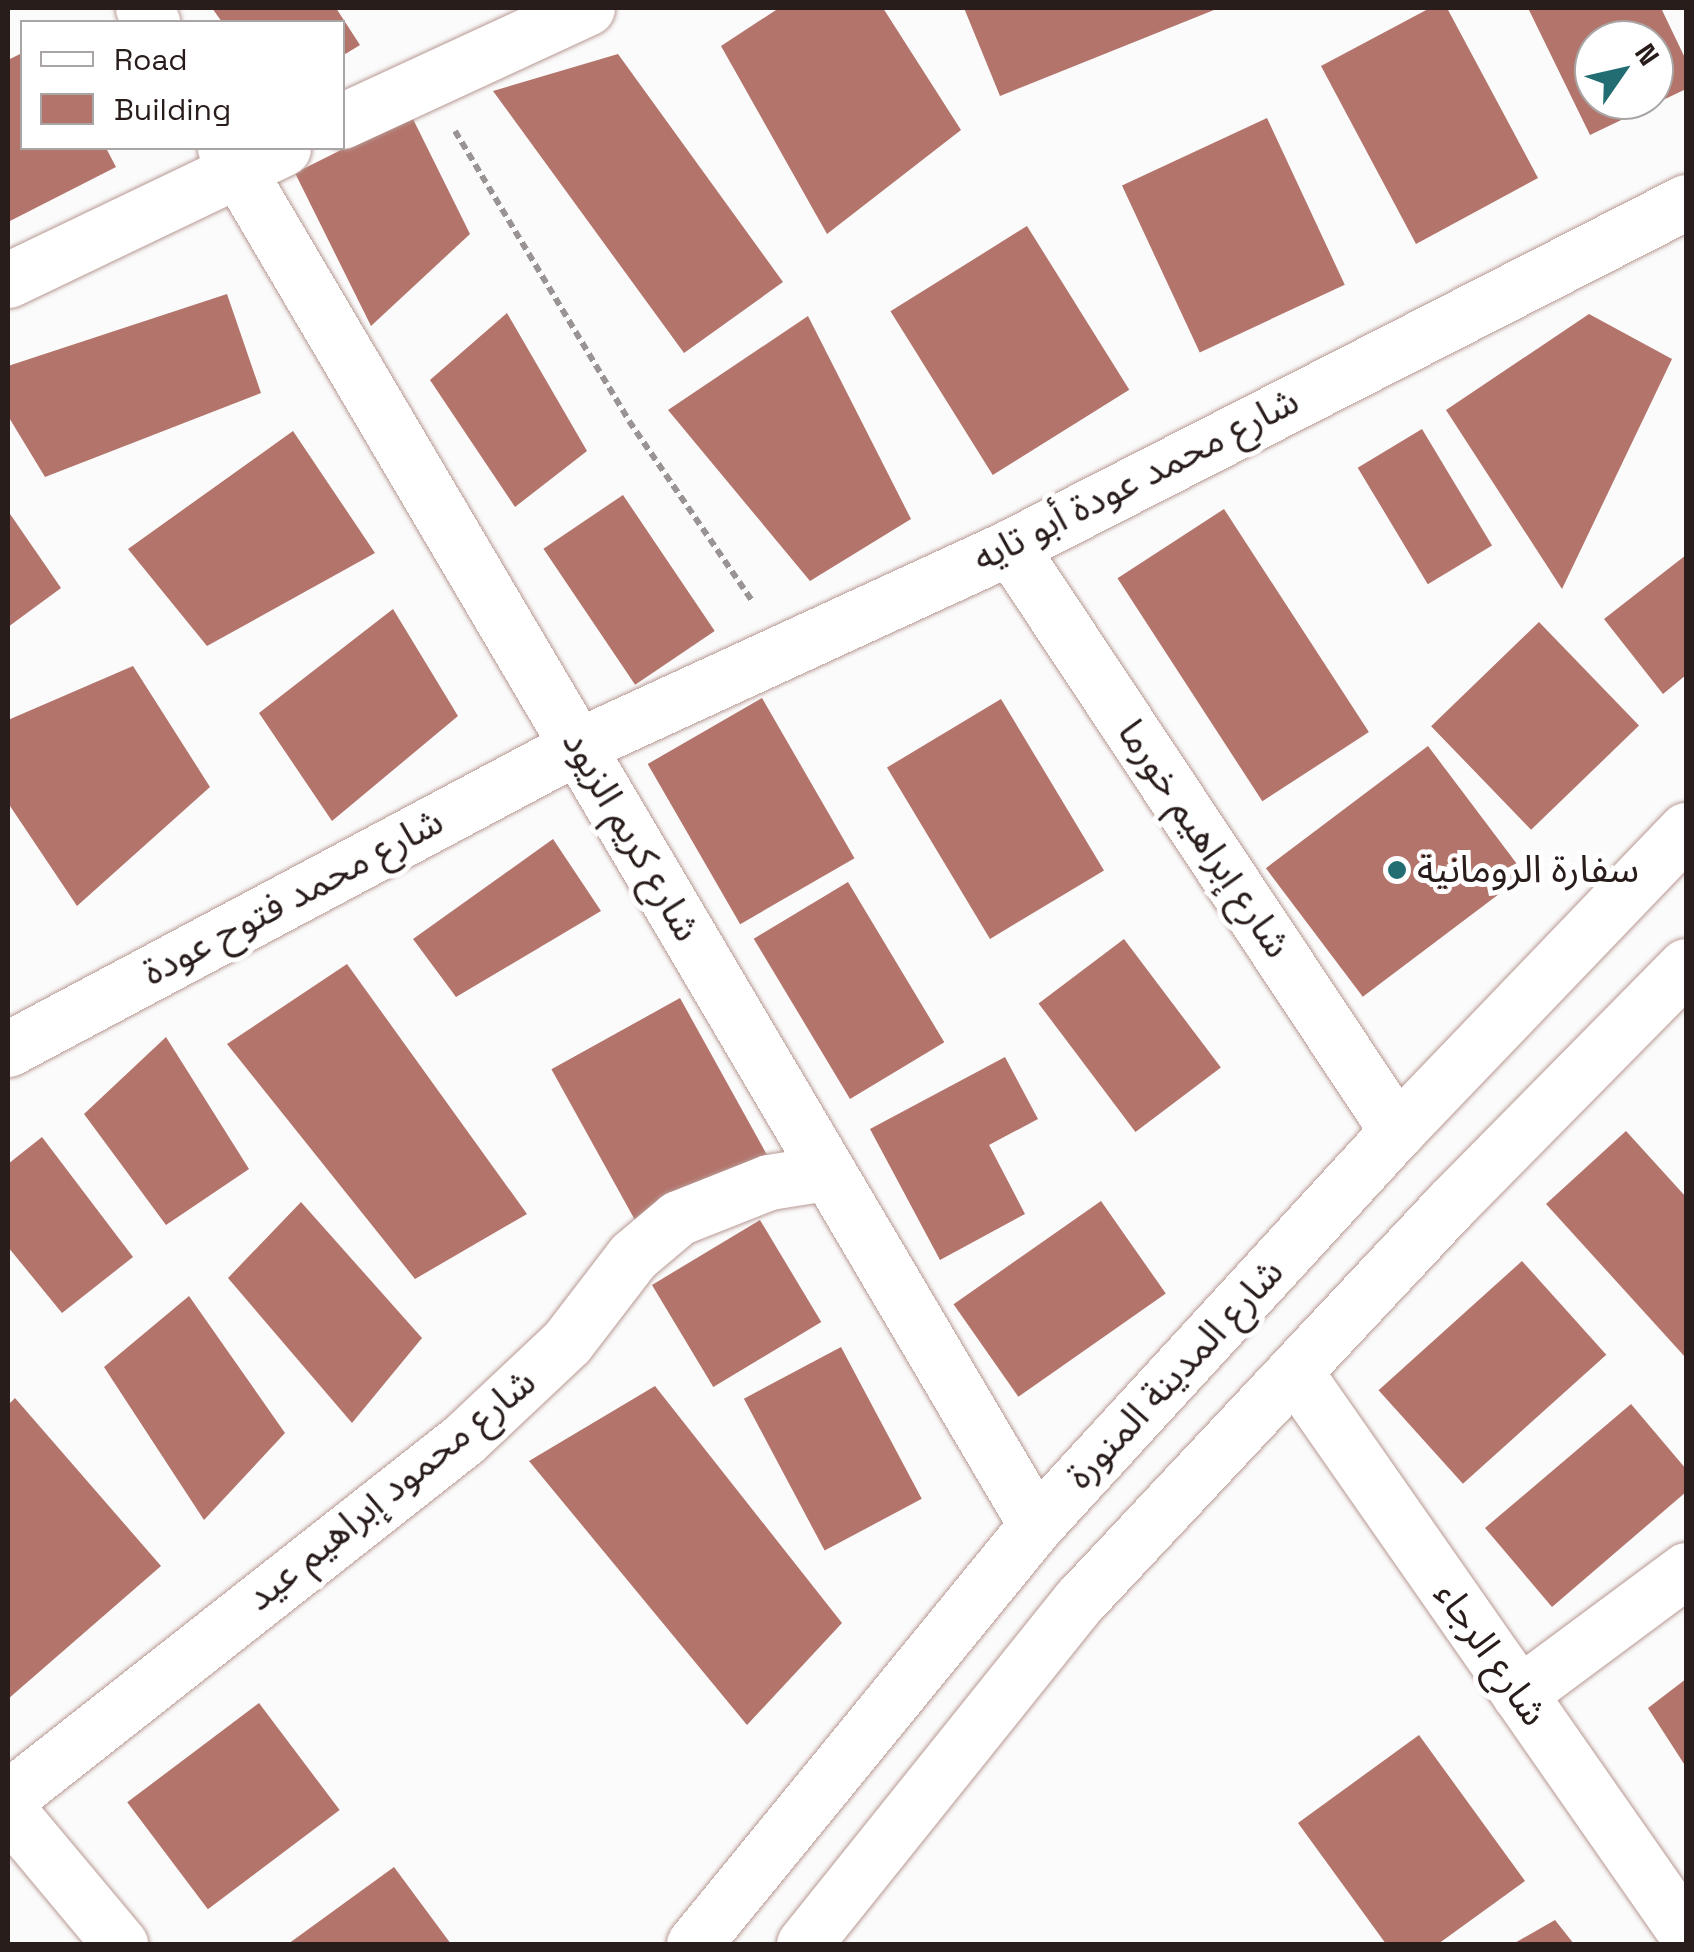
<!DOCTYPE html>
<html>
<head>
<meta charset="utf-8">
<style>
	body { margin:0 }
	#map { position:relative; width:1694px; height:1952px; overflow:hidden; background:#fbfbfb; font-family:"Space Grotesk","Noto Sans Arabic",sans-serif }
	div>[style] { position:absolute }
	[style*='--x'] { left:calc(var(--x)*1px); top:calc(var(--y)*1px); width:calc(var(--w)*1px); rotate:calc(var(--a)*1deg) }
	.building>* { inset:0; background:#b3746b; transform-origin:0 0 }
	.path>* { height:6px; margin-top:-3px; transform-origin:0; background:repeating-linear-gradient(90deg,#999393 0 8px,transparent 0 13px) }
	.roads { filter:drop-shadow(0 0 2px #b69893) drop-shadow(0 0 2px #b69893) }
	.minor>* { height:55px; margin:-27.5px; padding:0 27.5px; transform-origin:27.5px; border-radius:27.5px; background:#fff }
	.secondary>* { height:55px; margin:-27.5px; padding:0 27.5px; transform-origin:27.5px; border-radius:27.5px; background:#fff }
	.dots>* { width:28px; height:28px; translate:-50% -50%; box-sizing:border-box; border:5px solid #fff; border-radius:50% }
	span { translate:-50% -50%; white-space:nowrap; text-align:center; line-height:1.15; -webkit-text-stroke:10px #fff; paint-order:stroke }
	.street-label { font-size:38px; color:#291d1c }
	.poi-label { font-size:38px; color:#291d1c }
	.left { translate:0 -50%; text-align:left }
	.frame { position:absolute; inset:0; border:10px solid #291d1c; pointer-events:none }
	.legend { position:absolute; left:20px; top:20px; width:325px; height:130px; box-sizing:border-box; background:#fff; border:2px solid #a9a5a4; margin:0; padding:12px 18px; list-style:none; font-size:30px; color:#291d1c }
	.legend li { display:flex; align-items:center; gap:20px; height:50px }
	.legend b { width:50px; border:2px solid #a9a5a4 }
	.north { position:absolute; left:1574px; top:20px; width:100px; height:100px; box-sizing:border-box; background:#fff; border:2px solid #a9a5a4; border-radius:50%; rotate:56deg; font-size:28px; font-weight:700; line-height:40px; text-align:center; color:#291d1c }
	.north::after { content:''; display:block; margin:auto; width:35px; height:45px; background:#226d72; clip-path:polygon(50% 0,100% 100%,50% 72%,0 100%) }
</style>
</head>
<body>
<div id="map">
	<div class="building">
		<div style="clip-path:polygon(212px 8px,336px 8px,360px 45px,342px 56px,342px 22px,222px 22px)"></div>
		<div style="clip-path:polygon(779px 8px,883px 8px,961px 130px,827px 234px,721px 46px)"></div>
		<div style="clip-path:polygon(964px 8px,1219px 8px,1000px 96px)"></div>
		<div style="clip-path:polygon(1430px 8px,1447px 8px,1538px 178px,1416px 244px,1321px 66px)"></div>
		<div style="clip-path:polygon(evenodd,1528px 8px,1661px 8px,1686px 60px,1686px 89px,1590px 135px,1528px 8px,1594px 40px,1654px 40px,1654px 100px,1594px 100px,1594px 40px)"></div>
		<div style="clip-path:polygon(22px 53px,22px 148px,106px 148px,116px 167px,8px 222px,8px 60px)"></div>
		<div style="clip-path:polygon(618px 54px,783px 282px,684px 353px,493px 91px)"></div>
		<div style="clip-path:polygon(411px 115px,470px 234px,371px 326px,295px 173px)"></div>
		<div style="left:1267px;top:118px;width:184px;height:160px;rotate:65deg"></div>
		<div style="left:1027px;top:226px;width:193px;height:161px;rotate:58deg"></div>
		<div style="clip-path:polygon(227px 294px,261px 393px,45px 477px,8px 416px,8px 366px)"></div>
		<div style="clip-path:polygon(507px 313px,587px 451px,515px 507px,430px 380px)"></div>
		<div style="clip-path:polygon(1589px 314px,1672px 359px,1562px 589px,1446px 410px)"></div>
		<div style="clip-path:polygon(808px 316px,911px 519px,810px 581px,668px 410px)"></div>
		<div style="left:1422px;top:429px;width:136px;height:75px;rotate:59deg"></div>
		<div style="clip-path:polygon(293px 431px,375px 553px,207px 646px,128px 549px)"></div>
		<div style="left:623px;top:495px;width:164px;height:96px;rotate:56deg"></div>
		<div style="left:1224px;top:509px;width:266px;height:127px;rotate:57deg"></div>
		<div style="clip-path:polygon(8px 511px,61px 588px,8px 627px)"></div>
		<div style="clip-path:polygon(1686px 555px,1686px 675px,1663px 694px,1604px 619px)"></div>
		<div style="clip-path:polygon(393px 609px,458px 716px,332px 821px,259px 713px)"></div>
		<div style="left:1539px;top:622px;width:144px;height:150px;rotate:46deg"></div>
		<div style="clip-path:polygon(133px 666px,210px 787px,77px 906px,8px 803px,8px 720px)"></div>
		<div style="left:762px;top:698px;width:185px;height:132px;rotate:60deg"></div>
		<div style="left:1001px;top:699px;width:200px;height:133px;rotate:59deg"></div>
		<div style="left:1428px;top:746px;width:161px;height:203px;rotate:53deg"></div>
		<div style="clip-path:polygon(553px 839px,601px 911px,456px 997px,413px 939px)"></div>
		<div style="left:848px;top:882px;width:187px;height:110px;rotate:59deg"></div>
		<div style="left:1124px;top:939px;width:161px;height:107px;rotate:53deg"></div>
		<div style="clip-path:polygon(347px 964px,527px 1214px,415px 1279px,227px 1044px)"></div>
		<div style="left:680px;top:998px;width:190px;height:147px;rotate:61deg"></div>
		<div style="clip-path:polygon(166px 1037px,249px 1169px,166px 1225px,84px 1114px)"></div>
		<div style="clip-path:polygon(1005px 1057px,1038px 1119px,989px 1145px,1025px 1214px,940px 1260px,870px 1129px)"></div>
		<div style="clip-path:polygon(1626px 1131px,1686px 1197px,1686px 1358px,1546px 1204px)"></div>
		<div style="clip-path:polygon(42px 1137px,133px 1257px,62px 1313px,8px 1247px,8px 1164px)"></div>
		<div style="left:1101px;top:1201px;width:113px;height:180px;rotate:55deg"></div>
		<div style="clip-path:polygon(301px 1202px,422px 1338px,352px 1423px,228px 1278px)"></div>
		<div style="left:760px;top:1220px;width:119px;height:126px;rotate:59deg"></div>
		<div style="left:1522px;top:1261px;width:126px;height:193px;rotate:48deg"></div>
		<div style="clip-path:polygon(189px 1296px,285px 1433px,204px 1520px,104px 1367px)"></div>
		<div style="left:841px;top:1347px;width:172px;height:110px;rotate:62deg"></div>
		<div style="clip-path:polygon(655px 1386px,842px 1623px,747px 1725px,529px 1461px)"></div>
		<div style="clip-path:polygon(15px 1398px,161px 1566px,8px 1699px,8px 1405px)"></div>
		<div style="clip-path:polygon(1631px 1404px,1686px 1469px,1686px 1492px,1552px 1607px,1485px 1528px)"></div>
		<div style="clip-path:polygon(1686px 1679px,1686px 1767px,1648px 1708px)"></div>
		<div style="left:259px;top:1703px;width:134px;height:165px;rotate:53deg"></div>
		<div style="clip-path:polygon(1419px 1735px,1525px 1881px,1438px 1944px,1386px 1944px,1298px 1823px)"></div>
		<div style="clip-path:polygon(394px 1867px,451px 1944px,288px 1944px)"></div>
		<div style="clip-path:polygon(1555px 1920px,1574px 1944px,1513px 1944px)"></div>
	</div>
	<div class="path">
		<div style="--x:455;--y:131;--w:338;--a:59"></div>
		<div style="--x:629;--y:421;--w:219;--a:55.6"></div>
	</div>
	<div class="roads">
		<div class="minor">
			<div style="--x:143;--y:8;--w:17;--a:57"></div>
			<div style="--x:342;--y:121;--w:270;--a:-24.8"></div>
			<div style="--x:225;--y:148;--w:1598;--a:59.5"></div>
			<div style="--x:8;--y:280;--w:305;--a:-25.6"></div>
			<div style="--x:1010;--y:547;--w:701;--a:56.47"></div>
			<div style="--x:8;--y:1049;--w:648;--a:-27.99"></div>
			<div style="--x:580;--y:745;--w:473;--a:-24.7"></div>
			<div style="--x:1010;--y:547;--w:759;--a:-27.04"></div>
			<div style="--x:1297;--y:1375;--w:680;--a:55.12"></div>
			<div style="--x:1519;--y:1694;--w:208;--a:-36.6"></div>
			<div style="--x:8;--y:1798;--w:579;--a:-38.2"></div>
			<div style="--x:463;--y:1440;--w:143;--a:-43.3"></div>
			<div style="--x:567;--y:1342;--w:108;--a:-52.5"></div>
			<div style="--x:633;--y:1256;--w:59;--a:-40.2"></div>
			<div style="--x:678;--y:1218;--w:98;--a:-21.6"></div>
			<div style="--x:769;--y:1182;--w:57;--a:-9.1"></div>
			<div style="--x:8;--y:1810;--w:175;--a:50.1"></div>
		</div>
		<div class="secondary">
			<div style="--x:694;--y:1944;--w:541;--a:-50.78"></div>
			<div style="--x:1036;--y:1525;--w:534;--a:-47.5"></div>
			<div style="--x:1397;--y:1131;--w:417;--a:-46.2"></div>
			<div style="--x:804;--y:1944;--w:440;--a:-51.3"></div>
			<div style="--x:1079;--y:1601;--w:544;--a:-46.86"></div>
			<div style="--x:1451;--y:1204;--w:334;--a:-45.4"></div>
		</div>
	</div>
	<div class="dots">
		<div style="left:1397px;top:870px;background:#226d72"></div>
	</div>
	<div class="street-label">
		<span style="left:1136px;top:480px;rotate:-27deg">شارع محمد عودة أبو تايه</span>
		<span style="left:631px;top:836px;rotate:60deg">شارع كريم الزيود</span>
		<span style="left:1204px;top:839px;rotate:56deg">شارع إبراهيم خورما</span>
		<span style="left:293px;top:897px;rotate:-28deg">شارع محمد فتوح عودة</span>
		<span style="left:1175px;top:1374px;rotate:-47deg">شارع المدينة المنورة</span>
		<span style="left:391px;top:1490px;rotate:-39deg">شارع محمود إبراهيم عيد</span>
		<span style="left:1491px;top:1654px;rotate:55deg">شارع الرجاء</span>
	</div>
	<div class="poi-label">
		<span class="left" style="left:1417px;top:870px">سفارة الرومانية</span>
	</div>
	<div class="frame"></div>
	<ul class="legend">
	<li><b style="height:12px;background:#fff"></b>Road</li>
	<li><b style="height:28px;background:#b3746b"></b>Building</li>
	</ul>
	<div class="north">N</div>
</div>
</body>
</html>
